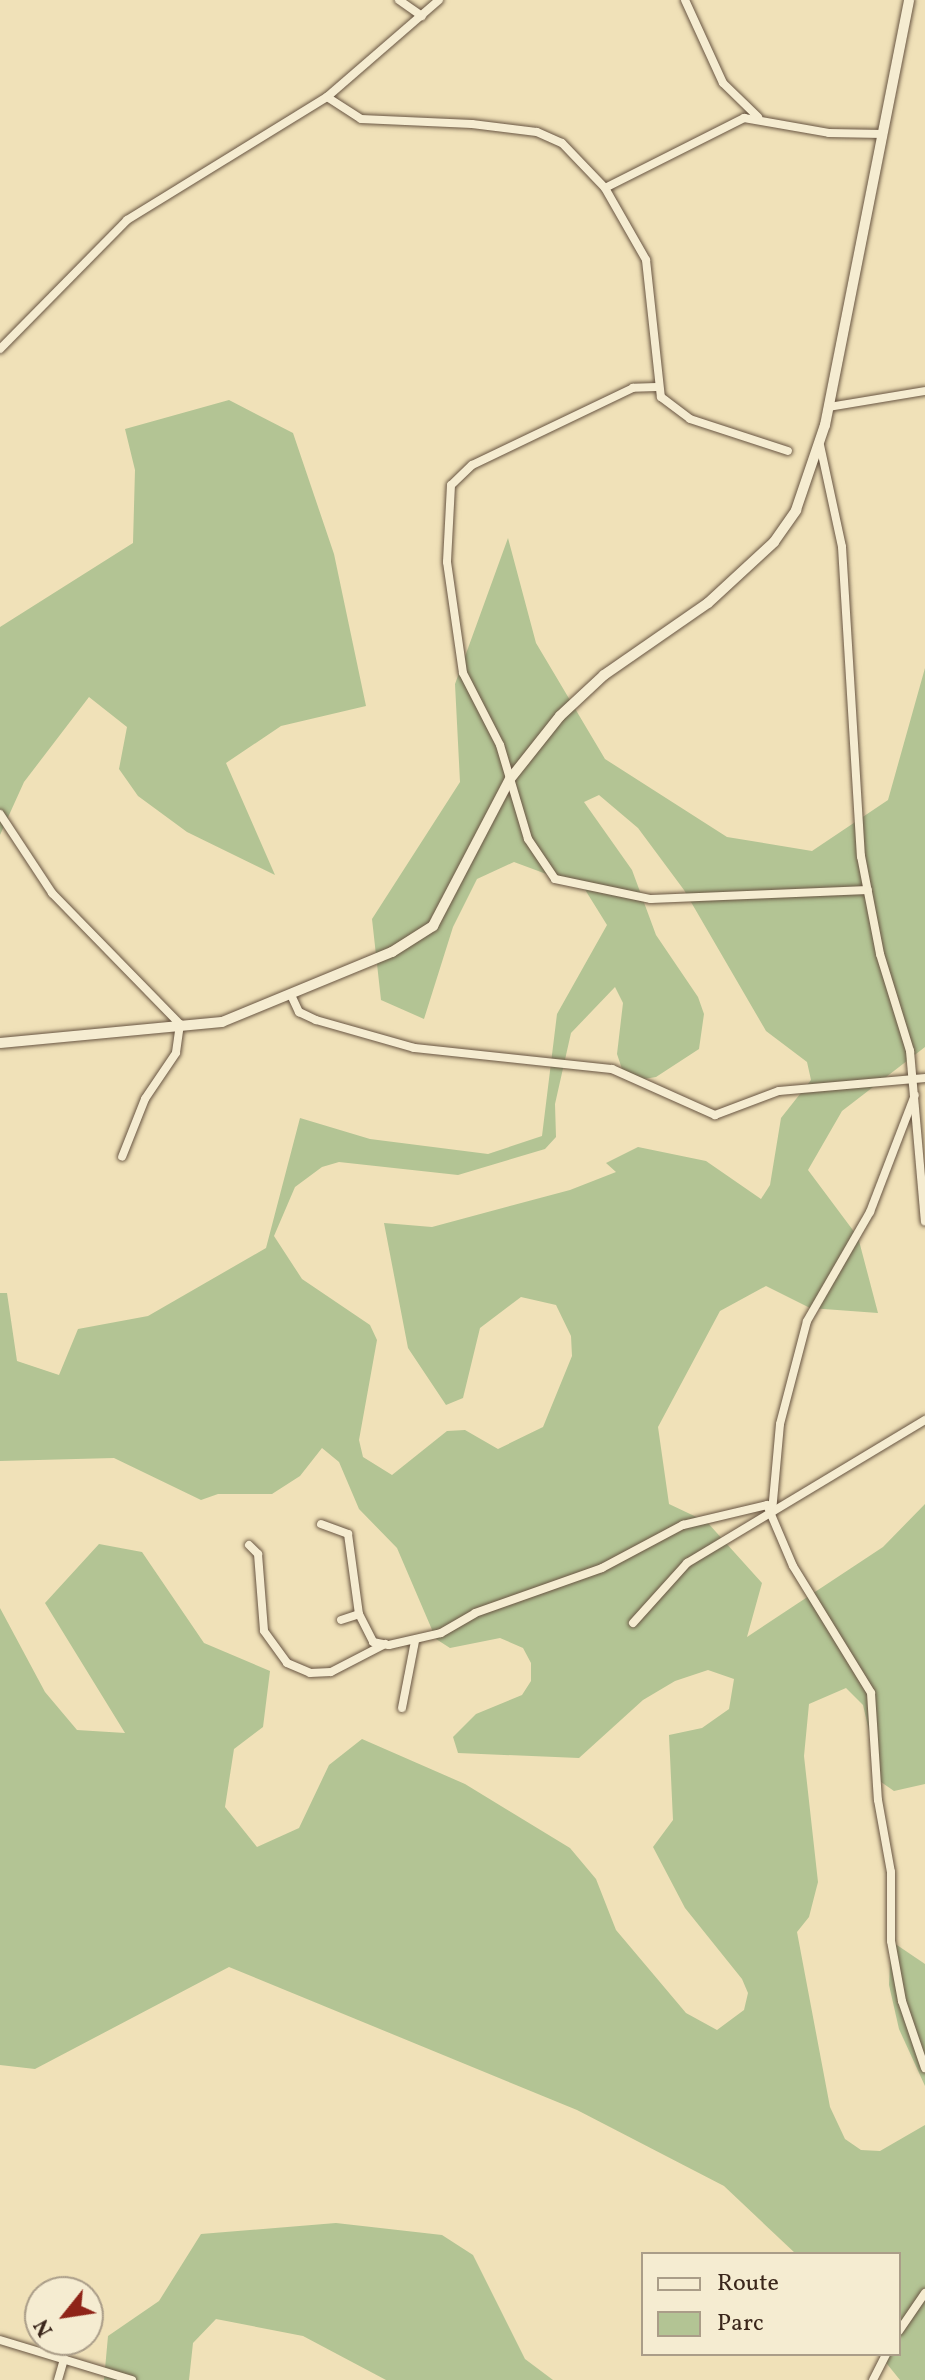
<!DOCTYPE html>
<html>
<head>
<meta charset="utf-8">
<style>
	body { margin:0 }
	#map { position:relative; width:925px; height:2380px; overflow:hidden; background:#f0e1b8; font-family:Vollkorn,serif }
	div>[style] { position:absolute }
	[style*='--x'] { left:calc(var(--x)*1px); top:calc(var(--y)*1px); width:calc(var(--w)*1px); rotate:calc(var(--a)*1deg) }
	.green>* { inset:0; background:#b3c494 }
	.roads { filter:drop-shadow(0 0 2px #685542) drop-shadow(0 0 2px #685542) }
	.minor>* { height:8px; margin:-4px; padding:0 4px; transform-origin:4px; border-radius:4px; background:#f5ecd1 }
	.tertiary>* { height:10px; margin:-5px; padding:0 5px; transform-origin:5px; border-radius:5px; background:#f5ecd1 }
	span { translate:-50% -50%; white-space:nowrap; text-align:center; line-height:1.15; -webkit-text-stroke:8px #f5ecd1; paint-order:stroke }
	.legend { position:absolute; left:641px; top:2252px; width:260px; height:104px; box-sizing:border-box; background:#f5ecd1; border:2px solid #aa9d88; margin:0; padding:10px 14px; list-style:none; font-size:24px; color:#3a261b }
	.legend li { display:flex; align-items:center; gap:16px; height:40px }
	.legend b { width:40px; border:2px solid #aa9d88 }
	.north { position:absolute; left:24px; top:2276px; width:80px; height:80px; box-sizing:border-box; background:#f5ecd1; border:2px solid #aa9d88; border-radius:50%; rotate:240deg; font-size:22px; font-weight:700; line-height:32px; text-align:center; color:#3a261b }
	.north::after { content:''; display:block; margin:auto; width:28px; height:36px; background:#8f2418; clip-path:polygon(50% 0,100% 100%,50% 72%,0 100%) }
</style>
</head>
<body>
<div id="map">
	<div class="green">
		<div style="clip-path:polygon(229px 400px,293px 433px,334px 554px,366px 706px,281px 726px,226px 763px,275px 875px,187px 832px,138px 796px,119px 769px,127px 727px,89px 697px,24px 782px,0 835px,0 627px,133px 543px,135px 470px,125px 429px)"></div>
		<div style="clip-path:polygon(evenodd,508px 538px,536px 643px,605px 759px,727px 837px,812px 851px,888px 800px,925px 668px,925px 1047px,842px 1111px,808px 1170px,858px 1237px,878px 1313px,810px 1308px,766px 1286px,720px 1311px,658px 1427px,669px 1504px,707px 1522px,762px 1583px,747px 1637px,883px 1547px,925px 1504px,925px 1784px,894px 1791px,881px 1782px,863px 1705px,846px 1688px,809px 1704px,804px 1756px,818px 1882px,809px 1917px,797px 1932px,830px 2107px,845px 2139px,861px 2150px,880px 2151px,925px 2125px,925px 2380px,900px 2380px,879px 2354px,899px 2354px,899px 2254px,796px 2254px,724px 2186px,577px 2110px,229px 1967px,35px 2069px,0 2065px,0 1608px,45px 1692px,77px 1730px,125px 1733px,45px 1603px,99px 1544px,142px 1552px,204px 1643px,270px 1671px,263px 1727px,234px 1749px,225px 1807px,257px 1847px,299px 1828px,329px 1765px,362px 1739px,465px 1784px,570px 1848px,596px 1879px,616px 1930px,686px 2013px,717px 2030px,744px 2010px,748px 1993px,742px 1979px,685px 1908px,653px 1847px,673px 1820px,669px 1735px,702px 1728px,729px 1709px,734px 1679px,708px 1670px,675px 1681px,643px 1700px,579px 1758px,458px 1753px,453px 1737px,476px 1714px,522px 1695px,531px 1681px,531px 1663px,523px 1648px,500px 1638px,450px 1648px,436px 1639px,397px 1548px,359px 1509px,339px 1462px,322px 1448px,300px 1476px,272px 1494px,218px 1494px,201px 1500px,114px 1458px,0 1461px,0 1293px,7px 1293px,17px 1361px,59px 1375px,78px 1329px,148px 1316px,266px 1248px,300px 1118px,370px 1139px,488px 1154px,542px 1136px,557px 1014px,607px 925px,584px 888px,514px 862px,477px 879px,453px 927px,424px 1019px,381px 1000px,372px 919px,460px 782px,455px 684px,508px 538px,599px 795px,638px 828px,684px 890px,766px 1031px,807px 1062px,811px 1080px,781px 1118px,770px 1185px,761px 1199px,706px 1161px,638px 1147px,606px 1163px,616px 1172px,570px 1190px,432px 1227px,384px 1223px,408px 1348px,446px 1405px,463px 1398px,480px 1328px,521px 1297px,556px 1305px,571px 1336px,572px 1356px,543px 1427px,498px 1449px,465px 1430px,447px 1431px,392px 1475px,363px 1457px,359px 1440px,377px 1340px,370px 1325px,302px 1279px,274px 1236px,295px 1187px,322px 1167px,339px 1162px,458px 1175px,545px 1149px,556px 1137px,555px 1104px,571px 1033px,615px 987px,623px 1003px,617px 1054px,623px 1072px,638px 1080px,656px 1077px,699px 1049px,704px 1014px,698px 997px,656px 935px,632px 870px,584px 802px,599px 795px)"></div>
		<div style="clip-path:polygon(891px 1941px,925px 1964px,925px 2086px,899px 2029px,889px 1985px)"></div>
		<div style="clip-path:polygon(336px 2223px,442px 2235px,473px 2255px,525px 2359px,553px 2380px,386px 2380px,303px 2336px,216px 2319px,193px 2343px,189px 2380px,104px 2380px,108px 2336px,159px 2301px,201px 2234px)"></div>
	</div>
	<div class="roads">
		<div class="minor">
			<div style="--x:399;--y:0;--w:28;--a:35"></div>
			<div style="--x:685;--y:0;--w:91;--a:65.4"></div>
			<div style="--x:723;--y:83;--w:49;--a:44.2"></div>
			<div style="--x:327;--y:97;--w:40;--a:32.9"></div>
			<div style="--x:361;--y:119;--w:111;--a:2.6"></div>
			<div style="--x:472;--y:124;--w:65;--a:7"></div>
			<div style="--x:537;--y:132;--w:27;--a:24"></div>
			<div style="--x:562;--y:143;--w:62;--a:46.3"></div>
			<div style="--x:605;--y:188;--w:83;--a:60.3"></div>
			<div style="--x:646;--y:260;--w:138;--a:83.8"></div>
			<div style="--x:661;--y:397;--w:36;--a:37"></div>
			<div style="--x:690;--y:419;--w:103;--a:18.1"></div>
			<div style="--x:605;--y:188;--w:156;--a:-26.7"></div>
			<div style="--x:744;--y:118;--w:86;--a:10"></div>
			<div style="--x:829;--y:133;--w:54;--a:1.1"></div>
			<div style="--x:0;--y:349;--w:181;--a:-45.4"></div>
			<div style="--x:127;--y:220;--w:235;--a:-31.6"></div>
			<div style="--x:327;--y:97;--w:148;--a:-40.9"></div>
			<div style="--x:657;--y:387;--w:24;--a:178"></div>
			<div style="--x:633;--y:388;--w:178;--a:154.4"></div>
			<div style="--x:472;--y:465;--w:29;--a:136"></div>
			<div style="--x:451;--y:485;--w:77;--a:93"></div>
			<div style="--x:447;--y:562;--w:112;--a:81.8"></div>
			<div style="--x:463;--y:673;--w:81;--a:62.8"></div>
			<div style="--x:500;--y:745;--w:98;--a:73.4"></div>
			<div style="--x:528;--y:839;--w:48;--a:56"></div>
			<div style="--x:555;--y:879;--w:98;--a:11.8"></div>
			<div style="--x:651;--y:899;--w:217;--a:-2.4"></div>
			<div style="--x:829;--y:407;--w:97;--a:-9.5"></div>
			<div style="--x:820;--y:445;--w:104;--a:77.8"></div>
			<div style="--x:842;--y:547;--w:310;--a:86.5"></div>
			<div style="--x:861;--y:856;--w:100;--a:79"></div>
			<div style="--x:880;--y:954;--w:102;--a:72.8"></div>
			<div style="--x:910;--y:1051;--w:171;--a:85"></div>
			<div style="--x:0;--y:814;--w:95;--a:56.6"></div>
			<div style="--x:52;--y:893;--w:183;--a:45.7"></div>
			<div style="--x:180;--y:1024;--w:29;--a:98"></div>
			<div style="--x:176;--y:1053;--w:55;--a:124"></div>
			<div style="--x:145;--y:1099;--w:62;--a:111.6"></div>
			<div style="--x:291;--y:995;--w:19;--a:65"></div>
			<div style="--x:299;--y:1012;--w:19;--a:25"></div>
			<div style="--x:316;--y:1020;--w:102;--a:15.9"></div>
			<div style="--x:414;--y:1048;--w:199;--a:6.1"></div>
			<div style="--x:612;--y:1069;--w:113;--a:24.1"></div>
			<div style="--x:715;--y:1115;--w:68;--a:-20.6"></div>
			<div style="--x:779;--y:1091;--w:147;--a:-5.1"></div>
			<div style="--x:772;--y:1512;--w:88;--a:-84.8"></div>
			<div style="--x:780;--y:1424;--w:106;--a:-75.3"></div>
			<div style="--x:807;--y:1321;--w:126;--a:-60"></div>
			<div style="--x:870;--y:1212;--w:125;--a:-69"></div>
			<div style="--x:321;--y:1524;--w:29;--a:20"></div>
			<div style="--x:348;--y:1534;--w:81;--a:82.2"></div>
			<div style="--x:359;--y:1614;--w:31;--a:63"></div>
			<div style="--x:373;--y:1642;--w:16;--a:11"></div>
			<div style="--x:389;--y:1645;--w:53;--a:-13"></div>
			<div style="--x:441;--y:1633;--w:39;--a:-30"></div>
			<div style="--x:475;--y:1613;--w:135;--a:-19.5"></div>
			<div style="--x:602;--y:1568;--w:92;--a:-28"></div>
			<div style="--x:683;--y:1525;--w:86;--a:-13.4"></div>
			<div style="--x:767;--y:1505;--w:66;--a:66.9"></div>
			<div style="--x:793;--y:1566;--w:149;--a:58.4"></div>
			<div style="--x:871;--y:1693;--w:107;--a:86.3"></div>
			<div style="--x:878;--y:1800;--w:73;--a:79.8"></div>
			<div style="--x:891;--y:1872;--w:69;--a:90"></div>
			<div style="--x:891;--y:1941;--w:61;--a:79.6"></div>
			<div style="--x:902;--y:2001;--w:71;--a:71.1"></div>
			<div style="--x:249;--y:1545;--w:13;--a:45"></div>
			<div style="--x:258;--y:1554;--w:77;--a:85.5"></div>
			<div style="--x:264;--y:1631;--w:39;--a:54"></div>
			<div style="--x:287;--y:1663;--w:25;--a:23"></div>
			<div style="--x:310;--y:1673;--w:21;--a:-3"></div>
			<div style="--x:331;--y:1672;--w:61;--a:-27.4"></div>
			<div style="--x:341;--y:1620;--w:19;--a:-18"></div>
			<div style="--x:633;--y:1623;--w:81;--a:-48"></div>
			<div style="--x:687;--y:1563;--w:278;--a:-31"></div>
			<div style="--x:402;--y:1708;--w:68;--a:-79"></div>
			<div style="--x:899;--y:2331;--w:46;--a:-55.6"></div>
			<div style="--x:0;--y:2340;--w:138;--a:16.9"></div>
			<div style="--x:58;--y:2380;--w:22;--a:-74"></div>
			<div style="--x:873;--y:2380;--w:29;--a:-63"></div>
		</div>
		<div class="tertiary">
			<div style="--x:0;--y:1043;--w:223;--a:-5.4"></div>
			<div style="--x:222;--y:1022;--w:184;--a:-22.4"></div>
			<div style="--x:392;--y:952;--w:49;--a:-32.4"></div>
			<div style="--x:433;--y:926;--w:166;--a:-62.4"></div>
			<div style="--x:510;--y:779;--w:80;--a:-51.6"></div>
			<div style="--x:560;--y:716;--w:60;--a:-43"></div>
			<div style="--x:604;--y:675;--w:126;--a:-34.7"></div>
			<div style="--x:708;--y:603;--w:90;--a:-42.7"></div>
			<div style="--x:774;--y:542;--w:39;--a:-55"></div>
			<div style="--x:796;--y:510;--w:90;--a:-71.2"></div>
			<div style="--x:825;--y:425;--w:433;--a:-78.8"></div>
		</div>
	</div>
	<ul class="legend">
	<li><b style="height:10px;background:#f5ecd1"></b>Route</li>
	<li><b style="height:22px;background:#b3c494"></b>Parc</li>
	</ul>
	<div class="north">N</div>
</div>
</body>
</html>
